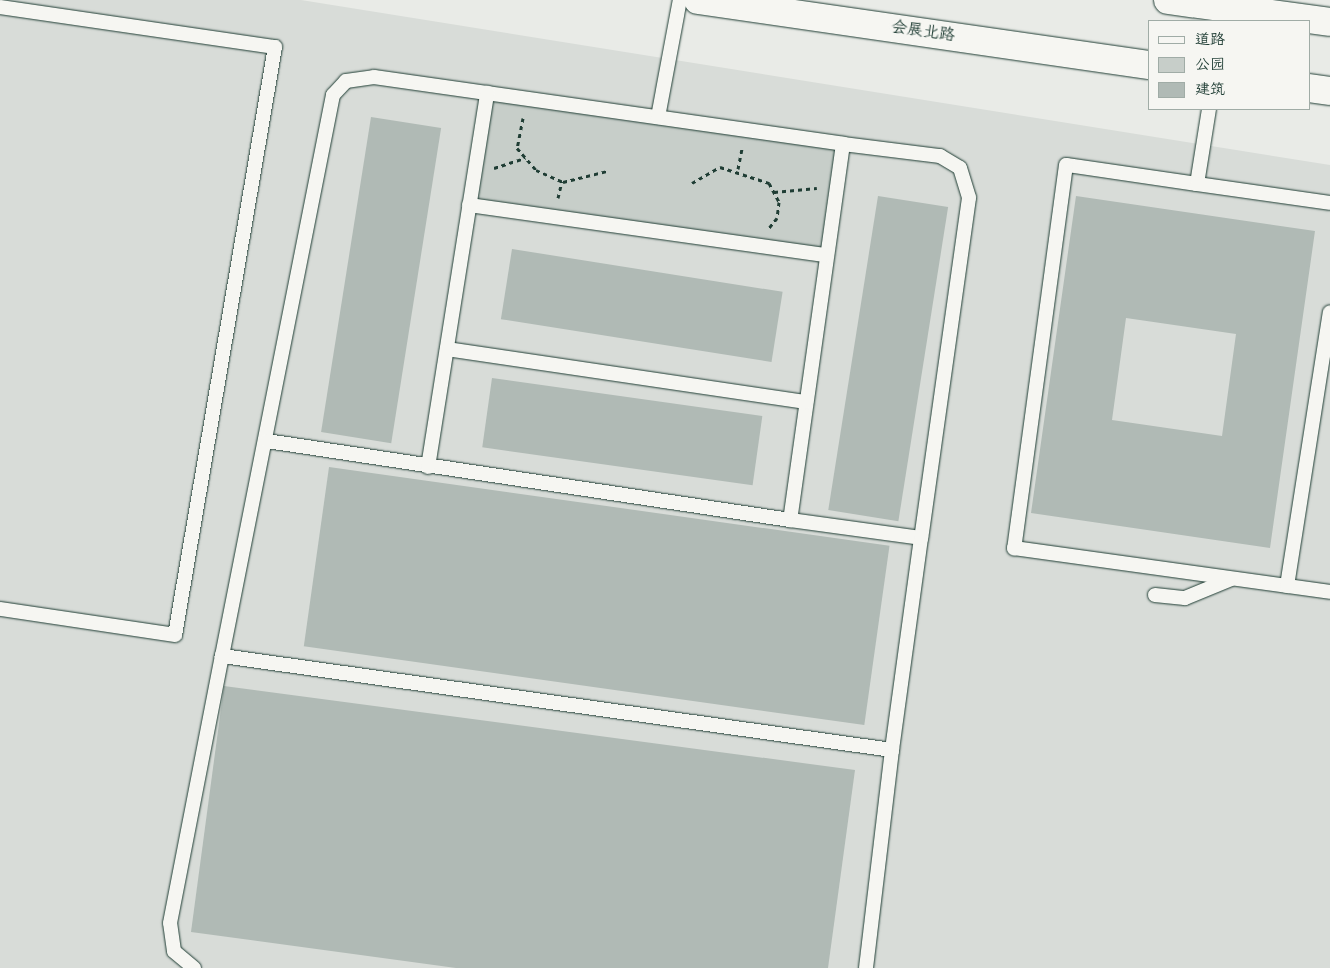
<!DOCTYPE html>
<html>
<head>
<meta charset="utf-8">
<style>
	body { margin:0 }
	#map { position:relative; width:1330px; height:968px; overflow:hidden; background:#e9ebe7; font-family:Kalam,"LXGW WenKai TC",sans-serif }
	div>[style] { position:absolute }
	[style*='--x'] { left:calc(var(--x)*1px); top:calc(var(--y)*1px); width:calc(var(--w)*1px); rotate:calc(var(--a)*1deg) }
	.built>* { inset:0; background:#d8dcd8 }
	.green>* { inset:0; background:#c7cec9; transform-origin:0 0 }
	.building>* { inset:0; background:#b0bab5; transform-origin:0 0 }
	.path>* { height:3px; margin-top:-1.5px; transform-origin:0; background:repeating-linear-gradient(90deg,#1f3d34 0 4px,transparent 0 8px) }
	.roads { filter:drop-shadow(0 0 1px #1f3d34) drop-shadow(0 0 1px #1f3d34) }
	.lane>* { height:14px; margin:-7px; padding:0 7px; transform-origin:7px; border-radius:7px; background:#f6f6f2 }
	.secondary>* { height:28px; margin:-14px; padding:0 14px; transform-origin:14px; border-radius:14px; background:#f6f6f2 }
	span { translate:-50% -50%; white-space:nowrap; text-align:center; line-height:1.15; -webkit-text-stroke:5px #f6f6f2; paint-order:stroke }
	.street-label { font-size:16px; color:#1f3d34 }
	.legend { position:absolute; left:1148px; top:20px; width:162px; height:90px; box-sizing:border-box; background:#f6f6f2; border:1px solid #a0aca6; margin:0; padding:6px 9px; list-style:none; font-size:15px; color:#1f3d34 }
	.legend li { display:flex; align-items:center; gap:10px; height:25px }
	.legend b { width:25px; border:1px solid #a0aca6 }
</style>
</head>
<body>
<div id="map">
	<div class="built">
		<div style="clip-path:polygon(0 0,301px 0,1330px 165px,1330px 968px,0 968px)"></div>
	</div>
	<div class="green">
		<div style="left:487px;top:93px;width:360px;height:113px;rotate:8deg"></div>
	</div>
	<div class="building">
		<div style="left:371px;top:117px;width:71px;height:319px;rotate:9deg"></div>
		<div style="left:878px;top:196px;width:71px;height:318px;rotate:9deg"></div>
		<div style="clip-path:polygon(evenodd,1076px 196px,1315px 231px,1270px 548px,1031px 513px,1076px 196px,1126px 318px,1236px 334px,1222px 436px,1112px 420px,1126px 318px)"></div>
		<div style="left:512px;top:249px;width:274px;height:71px;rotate:9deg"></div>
		<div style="left:492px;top:378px;width:273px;height:70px;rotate:8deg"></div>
		<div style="left:329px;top:467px;width:566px;height:181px;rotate:8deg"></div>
		<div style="clip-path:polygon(224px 686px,855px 770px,828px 968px,456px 968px,191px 932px)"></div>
	</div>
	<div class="path">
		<div style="--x:523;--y:118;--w:31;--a:101"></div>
		<div style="--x:517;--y:148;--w:29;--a:49"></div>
		<div style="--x:536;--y:170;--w:30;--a:24"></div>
		<div style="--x:563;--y:182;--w:45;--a:-14"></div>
		<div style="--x:494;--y:168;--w:33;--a:-18"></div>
		<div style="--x:738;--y:169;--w:21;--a:-79"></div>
		<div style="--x:692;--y:183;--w:32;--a:-30"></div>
		<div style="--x:720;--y:167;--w:52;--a:18.1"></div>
		<div style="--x:769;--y:183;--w:21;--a:62"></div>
		<div style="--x:779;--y:202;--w:16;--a:97"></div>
		<div style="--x:777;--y:218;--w:13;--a:129"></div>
		<div style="--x:774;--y:192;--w:43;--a:-5.3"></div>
		<div style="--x:558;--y:198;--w:17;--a:-77"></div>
	</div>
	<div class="roads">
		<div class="lane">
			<div style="--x:0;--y:7;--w:278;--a:8.3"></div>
			<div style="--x:275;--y:47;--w:596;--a:99.65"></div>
			<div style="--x:175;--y:635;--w:177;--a:-171.5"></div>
			<div style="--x:374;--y:77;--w:474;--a:8.1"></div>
			<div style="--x:843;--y:144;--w:380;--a:98"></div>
			<div style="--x:790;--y:520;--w:132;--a:7.8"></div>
			<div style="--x:921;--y:538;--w:214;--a:97.8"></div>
			<div style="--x:892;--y:750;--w:677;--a:-172.01"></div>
			<div style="--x:222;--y:656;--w:572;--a:-78.81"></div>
			<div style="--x:333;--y:95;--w:19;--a:-47"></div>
			<div style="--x:346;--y:81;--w:28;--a:-8"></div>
			<div style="--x:1209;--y:109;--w:76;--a:99.1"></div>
			<div style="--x:1197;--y:184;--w:132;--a:-171.7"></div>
			<div style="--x:1066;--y:165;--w:387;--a:97.7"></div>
			<div style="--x:1014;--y:548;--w:319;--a:7.9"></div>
			<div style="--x:658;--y:117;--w:119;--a:-79.4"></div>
			<div style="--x:843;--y:144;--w:98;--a:7.1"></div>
			<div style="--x:940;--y:156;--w:23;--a:31"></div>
			<div style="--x:960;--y:168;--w:31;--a:73"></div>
			<div style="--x:969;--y:198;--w:343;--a:98"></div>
			<div style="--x:1197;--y:184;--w:134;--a:8.1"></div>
			<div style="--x:469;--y:205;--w:361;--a:8"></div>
			<div style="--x:447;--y:349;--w:363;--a:8.4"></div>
			<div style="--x:267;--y:441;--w:529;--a:8.59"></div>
			<div style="--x:428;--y:467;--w:379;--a:-81"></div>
			<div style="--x:1287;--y:586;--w:277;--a:-81.1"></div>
			<div style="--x:1155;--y:595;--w:30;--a:6"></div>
			<div style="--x:1185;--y:598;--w:50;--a:-22.4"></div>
			<div style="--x:194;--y:968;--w:26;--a:-140"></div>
			<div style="--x:174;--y:951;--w:28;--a:-98"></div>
			<div style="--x:170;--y:923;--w:272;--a:-79"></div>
			<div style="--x:866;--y:968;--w:220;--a:-83.2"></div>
		</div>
		<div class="secondary">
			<div style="--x:698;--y:0;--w:456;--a:8.2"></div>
			<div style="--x:1168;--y:0;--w:163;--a:7.7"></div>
			<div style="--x:1309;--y:88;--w:21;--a:8"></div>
		</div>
	</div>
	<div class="street-label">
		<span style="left:923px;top:32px;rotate:8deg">会展北路</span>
	</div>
	<ul class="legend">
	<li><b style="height:6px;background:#f6f6f2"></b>道路</li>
	<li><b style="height:14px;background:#c7cec9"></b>公园</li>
	<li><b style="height:14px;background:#b0bab5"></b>建筑</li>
	</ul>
</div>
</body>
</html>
